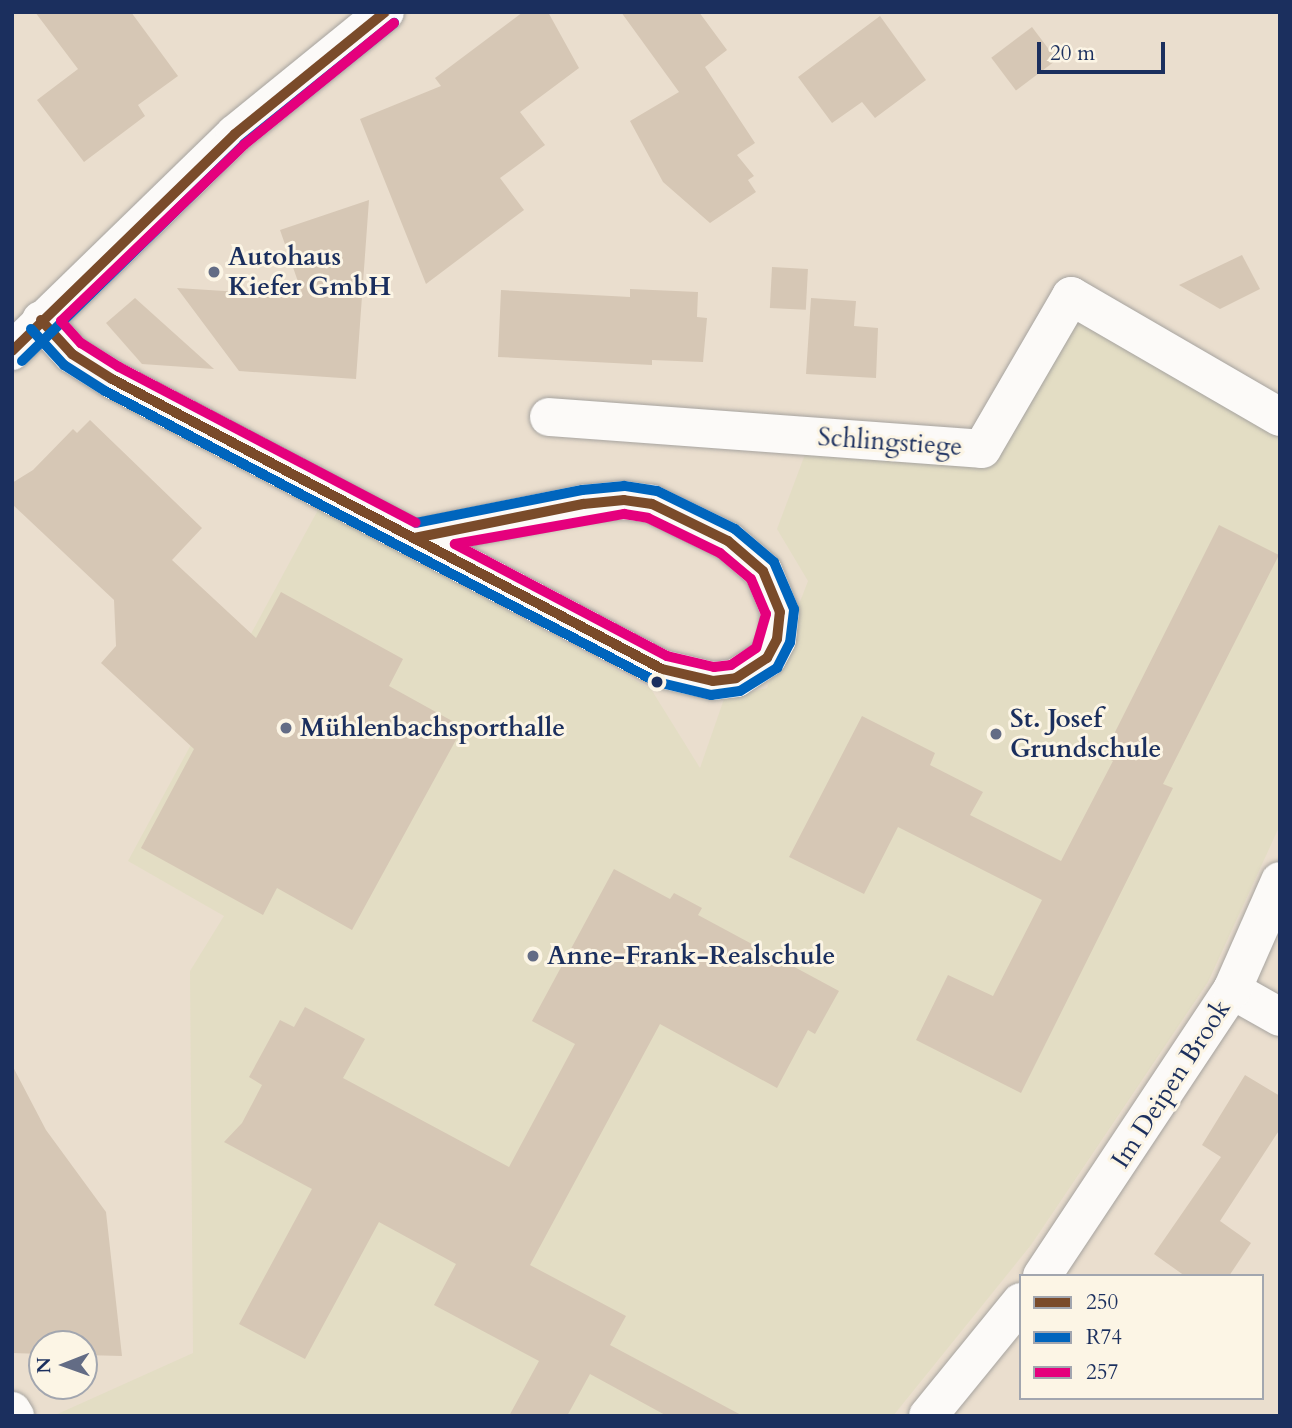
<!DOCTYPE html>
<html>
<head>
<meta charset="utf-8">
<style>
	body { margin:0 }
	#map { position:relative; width:1292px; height:1428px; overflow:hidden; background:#eadece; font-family:Cardo,serif }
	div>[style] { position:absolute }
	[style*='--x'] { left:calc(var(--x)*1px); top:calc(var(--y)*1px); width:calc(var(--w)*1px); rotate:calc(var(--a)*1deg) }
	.built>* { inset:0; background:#e3ddc4 }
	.building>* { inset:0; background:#d6c7b5; transform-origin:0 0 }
	.roads { filter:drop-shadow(0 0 2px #a6a39f) drop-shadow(0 0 2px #a6a39f) }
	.minor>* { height:38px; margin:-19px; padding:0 19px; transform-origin:19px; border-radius:19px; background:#fcfaf8 }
	.tertiary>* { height:38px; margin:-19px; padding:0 19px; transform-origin:19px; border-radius:19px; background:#fcfaf8 }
	.bus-1>* { height:10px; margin:-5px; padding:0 5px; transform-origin:5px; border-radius:5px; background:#7a4b2a }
	.bus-2>* { height:10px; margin:-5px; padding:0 5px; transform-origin:5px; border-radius:5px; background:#0065bd }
	.bus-3>* { height:10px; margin:-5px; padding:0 5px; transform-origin:5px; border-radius:5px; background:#e5007d }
	.dots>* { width:19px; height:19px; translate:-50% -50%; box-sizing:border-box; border:4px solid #fcf5e5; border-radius:50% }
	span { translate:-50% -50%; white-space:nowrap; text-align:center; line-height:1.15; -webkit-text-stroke:6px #fcf5e5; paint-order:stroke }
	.poi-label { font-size:26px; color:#1b2f5e; font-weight:700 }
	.left { translate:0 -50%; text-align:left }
	.street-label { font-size:26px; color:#1b2f5e }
	.frame { position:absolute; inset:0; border:14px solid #1b2f5e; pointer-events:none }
	.legend { position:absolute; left:1019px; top:1274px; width:245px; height:126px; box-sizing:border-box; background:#fcf5e5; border:2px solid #a2a6af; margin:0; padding:9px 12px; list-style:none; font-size:21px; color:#1b2f5e }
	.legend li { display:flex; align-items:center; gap:14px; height:35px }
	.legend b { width:35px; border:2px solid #a2a6af }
	.north { position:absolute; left:28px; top:1330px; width:70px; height:70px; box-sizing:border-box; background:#fcf5e5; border:2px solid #a2a6af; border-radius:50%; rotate:269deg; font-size:19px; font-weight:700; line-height:28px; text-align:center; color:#1b2f5e }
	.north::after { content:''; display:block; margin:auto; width:24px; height:32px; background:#636c85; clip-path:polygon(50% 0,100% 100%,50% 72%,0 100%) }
	.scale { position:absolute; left:1037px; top:42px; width:128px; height:32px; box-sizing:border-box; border:4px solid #1b2f5e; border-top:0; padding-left:9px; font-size:21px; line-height:24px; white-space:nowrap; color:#1b2f5e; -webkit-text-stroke:5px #fcf5e5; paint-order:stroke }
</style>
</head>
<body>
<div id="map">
	<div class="built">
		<div style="clip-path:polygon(1075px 316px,1280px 435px,1280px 825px,1208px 982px,1031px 1245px,893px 1416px,53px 1416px,193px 1353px,190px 971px,224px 916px,128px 861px,319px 508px,651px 689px,700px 768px,724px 699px,767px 688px,808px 581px,777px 529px,807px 449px,991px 463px)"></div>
	</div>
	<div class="building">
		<div style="clip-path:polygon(35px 12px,131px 12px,178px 76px,138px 105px,145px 116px,84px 162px,37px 100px,78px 69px)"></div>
		<div style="clip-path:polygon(523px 12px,548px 12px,579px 68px,520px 112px,545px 145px,500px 178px,524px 210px,426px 284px,360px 119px,441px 86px,435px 78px)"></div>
		<div style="clip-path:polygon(621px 12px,699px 12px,727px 50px,705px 67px,755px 143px,737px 155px,754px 176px,748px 180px,756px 192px,710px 223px,663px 182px,630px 121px,679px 92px)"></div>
		<div style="clip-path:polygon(880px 16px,926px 80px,875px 118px,862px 102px,832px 123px,798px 77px)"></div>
		<div style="left:1032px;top:27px;width:41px;height:51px;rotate:53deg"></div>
		<div style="clip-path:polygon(369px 200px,356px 379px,239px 371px,177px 288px,303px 296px,280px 230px)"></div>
		<div style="clip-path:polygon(1242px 255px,1260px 289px,1220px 309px,1179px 285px)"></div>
		<div style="left:772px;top:267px;width:36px;height:41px;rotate:3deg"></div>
		<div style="clip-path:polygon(630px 289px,698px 292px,697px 317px,707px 318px,703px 362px,652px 360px,652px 365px,498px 357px,501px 290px,630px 297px)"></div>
		<div style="clip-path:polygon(135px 298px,214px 369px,142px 364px,106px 323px)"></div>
		<div style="clip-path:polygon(811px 298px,856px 301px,854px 326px,878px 328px,876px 378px,806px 374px)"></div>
		<div style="clip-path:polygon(90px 420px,202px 528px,172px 560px,256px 638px,281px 592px,403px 659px,389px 686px,463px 727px,352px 930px,277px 888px,263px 915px,141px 848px,194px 749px,101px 663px,116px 646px,114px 600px,12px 504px,12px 483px,33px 470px,73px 429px,77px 433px)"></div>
		<div style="clip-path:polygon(1219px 525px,1279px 555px,1163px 784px,1173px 788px,1021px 1093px,916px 1040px,948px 975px,993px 996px,1042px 900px,898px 827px,864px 894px,789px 857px,862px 716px,935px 753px,930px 765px,983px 792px,970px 815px,1061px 861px,1113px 761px,1103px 756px)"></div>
		<div style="clip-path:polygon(614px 869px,670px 899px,674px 893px,702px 908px,698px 915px,839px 991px,815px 1034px,808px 1030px,777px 1088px,660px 1024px,530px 1265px,626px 1316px,610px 1345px,743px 1416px,667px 1416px,590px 1374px,567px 1416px,509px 1416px,539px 1361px,434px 1305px,456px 1264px,379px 1222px,305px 1359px,239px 1324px,312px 1189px,224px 1142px,242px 1123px,262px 1085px,249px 1077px,280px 1020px,294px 1027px,305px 1007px,365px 1039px,343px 1078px,509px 1167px,575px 1044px,532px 1021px)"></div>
		<div style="clip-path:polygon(12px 1065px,46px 1130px,106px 1212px,122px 1356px,84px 1355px,84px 1344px,42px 1344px,42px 1354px,12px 1353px)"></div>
		<div style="clip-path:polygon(1245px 1075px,1280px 1096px,1280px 1129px,1220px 1221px,1251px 1243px,1229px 1276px,1185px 1276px,1154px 1254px,1221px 1157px,1202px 1145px)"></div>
	</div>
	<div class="roads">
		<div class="minor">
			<div style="--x:41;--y:320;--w:46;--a:47.6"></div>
			<div style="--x:72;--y:354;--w:47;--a:32"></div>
			<div style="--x:112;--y:379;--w:622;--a:27.8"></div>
			<div style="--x:662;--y:669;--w:52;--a:13.2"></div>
			<div style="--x:713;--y:681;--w:23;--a:-7"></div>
			<div style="--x:736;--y:678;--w:37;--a:-33"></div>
			<div style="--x:767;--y:658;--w:21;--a:-62"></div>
			<div style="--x:777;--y:639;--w:27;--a:-84"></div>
			<div style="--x:780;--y:612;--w:44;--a:-112.5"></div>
			<div style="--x:763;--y:571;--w:46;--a:-139.4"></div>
			<div style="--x:728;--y:541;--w:85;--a:-154"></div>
			<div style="--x:652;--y:504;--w:28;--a:-172"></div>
			<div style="--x:624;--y:500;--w:41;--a:174.4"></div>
			<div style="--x:583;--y:504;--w:172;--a:168.6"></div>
			<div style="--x:549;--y:417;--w:434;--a:4.2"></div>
			<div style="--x:982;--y:449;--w:177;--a:-59.8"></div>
			<div style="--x:1071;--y:296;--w:241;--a:30.1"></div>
			<div style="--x:1232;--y:990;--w:55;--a:29.4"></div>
			<div style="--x:1042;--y:1276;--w:343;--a:-56.4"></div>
			<div style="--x:1232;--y:990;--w:119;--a:-66.2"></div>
			<div style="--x:12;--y:1411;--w:6;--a:59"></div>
			<div style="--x:928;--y:1416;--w:147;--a:-50.8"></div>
		</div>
		<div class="tertiary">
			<div style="--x:12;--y:351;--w:311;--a:-44.2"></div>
			<div style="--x:235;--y:134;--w:193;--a:-39.1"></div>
		</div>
	</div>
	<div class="bus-1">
		<div style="--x:41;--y:320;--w:46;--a:47.6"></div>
		<div style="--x:72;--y:354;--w:47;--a:32"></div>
		<div style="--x:112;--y:379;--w:622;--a:27.8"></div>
		<div style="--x:662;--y:669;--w:52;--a:13.2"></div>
		<div style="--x:713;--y:681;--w:23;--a:-7"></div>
		<div style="--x:736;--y:678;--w:37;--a:-33"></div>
		<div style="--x:767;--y:658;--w:21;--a:-62"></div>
		<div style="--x:777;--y:639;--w:27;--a:-84"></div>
		<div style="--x:780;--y:612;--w:44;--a:-112.5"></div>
		<div style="--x:763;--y:571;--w:46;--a:-139.4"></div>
		<div style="--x:728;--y:541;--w:85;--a:-154"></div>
		<div style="--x:652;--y:504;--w:28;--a:-172"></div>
		<div style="--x:624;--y:500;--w:41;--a:174.4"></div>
		<div style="--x:583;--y:504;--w:172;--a:168.6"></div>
		<div style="--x:12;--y:351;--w:311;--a:-44.2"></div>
		<div style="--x:235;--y:134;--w:193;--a:-39.1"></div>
	</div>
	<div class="bus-2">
		<div style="--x:31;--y:329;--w:49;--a:47.5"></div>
		<div style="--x:64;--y:365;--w:49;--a:32.4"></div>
		<div style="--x:105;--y:391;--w:624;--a:27.8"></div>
		<div style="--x:657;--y:682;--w:56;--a:13.5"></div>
		<div style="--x:711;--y:695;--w:29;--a:-8"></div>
		<div style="--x:740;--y:691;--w:44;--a:-31.9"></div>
		<div style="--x:777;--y:668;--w:28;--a:-63"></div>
		<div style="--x:790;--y:643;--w:34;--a:-83"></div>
		<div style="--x:794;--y:609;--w:51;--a:-113.1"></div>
		<div style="--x:774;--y:562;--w:51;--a:-139.8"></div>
		<div style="--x:735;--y:529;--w:87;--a:-154"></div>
		<div style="--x:657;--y:491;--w:33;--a:-171"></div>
		<div style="--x:624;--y:486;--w:42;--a:174.6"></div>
		<div style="--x:582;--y:490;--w:169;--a:168.8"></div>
		<div style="--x:22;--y:361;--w:310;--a:-44.3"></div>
		<div style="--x:244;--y:144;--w:193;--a:-38.9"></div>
	</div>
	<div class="bus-3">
		<div style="--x:394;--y:23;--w:193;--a:140.9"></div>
		<div style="--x:244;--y:145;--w:254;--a:136.1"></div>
		<div style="--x:61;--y:321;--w:30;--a:48"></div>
		<div style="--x:81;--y:343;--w:45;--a:32.3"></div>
		<div style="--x:119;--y:367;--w:335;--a:27.7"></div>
		<div style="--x:624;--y:514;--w:24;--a:9"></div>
		<div style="--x:648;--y:518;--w:80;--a:25.9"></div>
		<div style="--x:720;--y:553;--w:40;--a:40"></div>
		<div style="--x:751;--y:579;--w:38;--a:67"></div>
		<div style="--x:766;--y:614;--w:35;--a:106"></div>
		<div style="--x:756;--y:648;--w:30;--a:146"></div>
		<div style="--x:731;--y:665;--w:17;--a:173"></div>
		<div style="--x:714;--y:667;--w:48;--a:-166.8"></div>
		<div style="--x:667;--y:656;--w:240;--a:-152.2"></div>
		<div style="--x:455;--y:544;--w:172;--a:-10.1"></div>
	</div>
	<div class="dots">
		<div style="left:214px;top:272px;background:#636c85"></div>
		<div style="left:657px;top:682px;background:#1b2f5e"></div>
		<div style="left:286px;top:728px;background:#636c85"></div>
		<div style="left:996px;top:734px;background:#636c85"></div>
		<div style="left:533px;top:956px;background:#636c85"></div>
	</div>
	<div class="poi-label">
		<span class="left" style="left:228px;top:272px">Autohaus<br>Kiefer GmbH</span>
		<span class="left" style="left:1010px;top:734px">St. Josef<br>Grundschule</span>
		<span class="left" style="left:300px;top:728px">Mühlenbachsporthalle</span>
		<span class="left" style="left:547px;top:956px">Anne-Frank-Realschule</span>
	</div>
	<div class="street-label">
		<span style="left:890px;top:442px;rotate:4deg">Schlingstiege</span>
		<span style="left:1171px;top:1084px;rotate:-57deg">Im Deipen Brook</span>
	</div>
	<div class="frame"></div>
	<ul class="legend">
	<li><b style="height:9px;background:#7a4b2a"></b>250</li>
	<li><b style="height:9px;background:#0065bd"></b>R74</li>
	<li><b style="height:9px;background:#e5007d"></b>257</li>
	</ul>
	<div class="north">N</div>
	<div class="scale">20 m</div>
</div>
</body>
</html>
